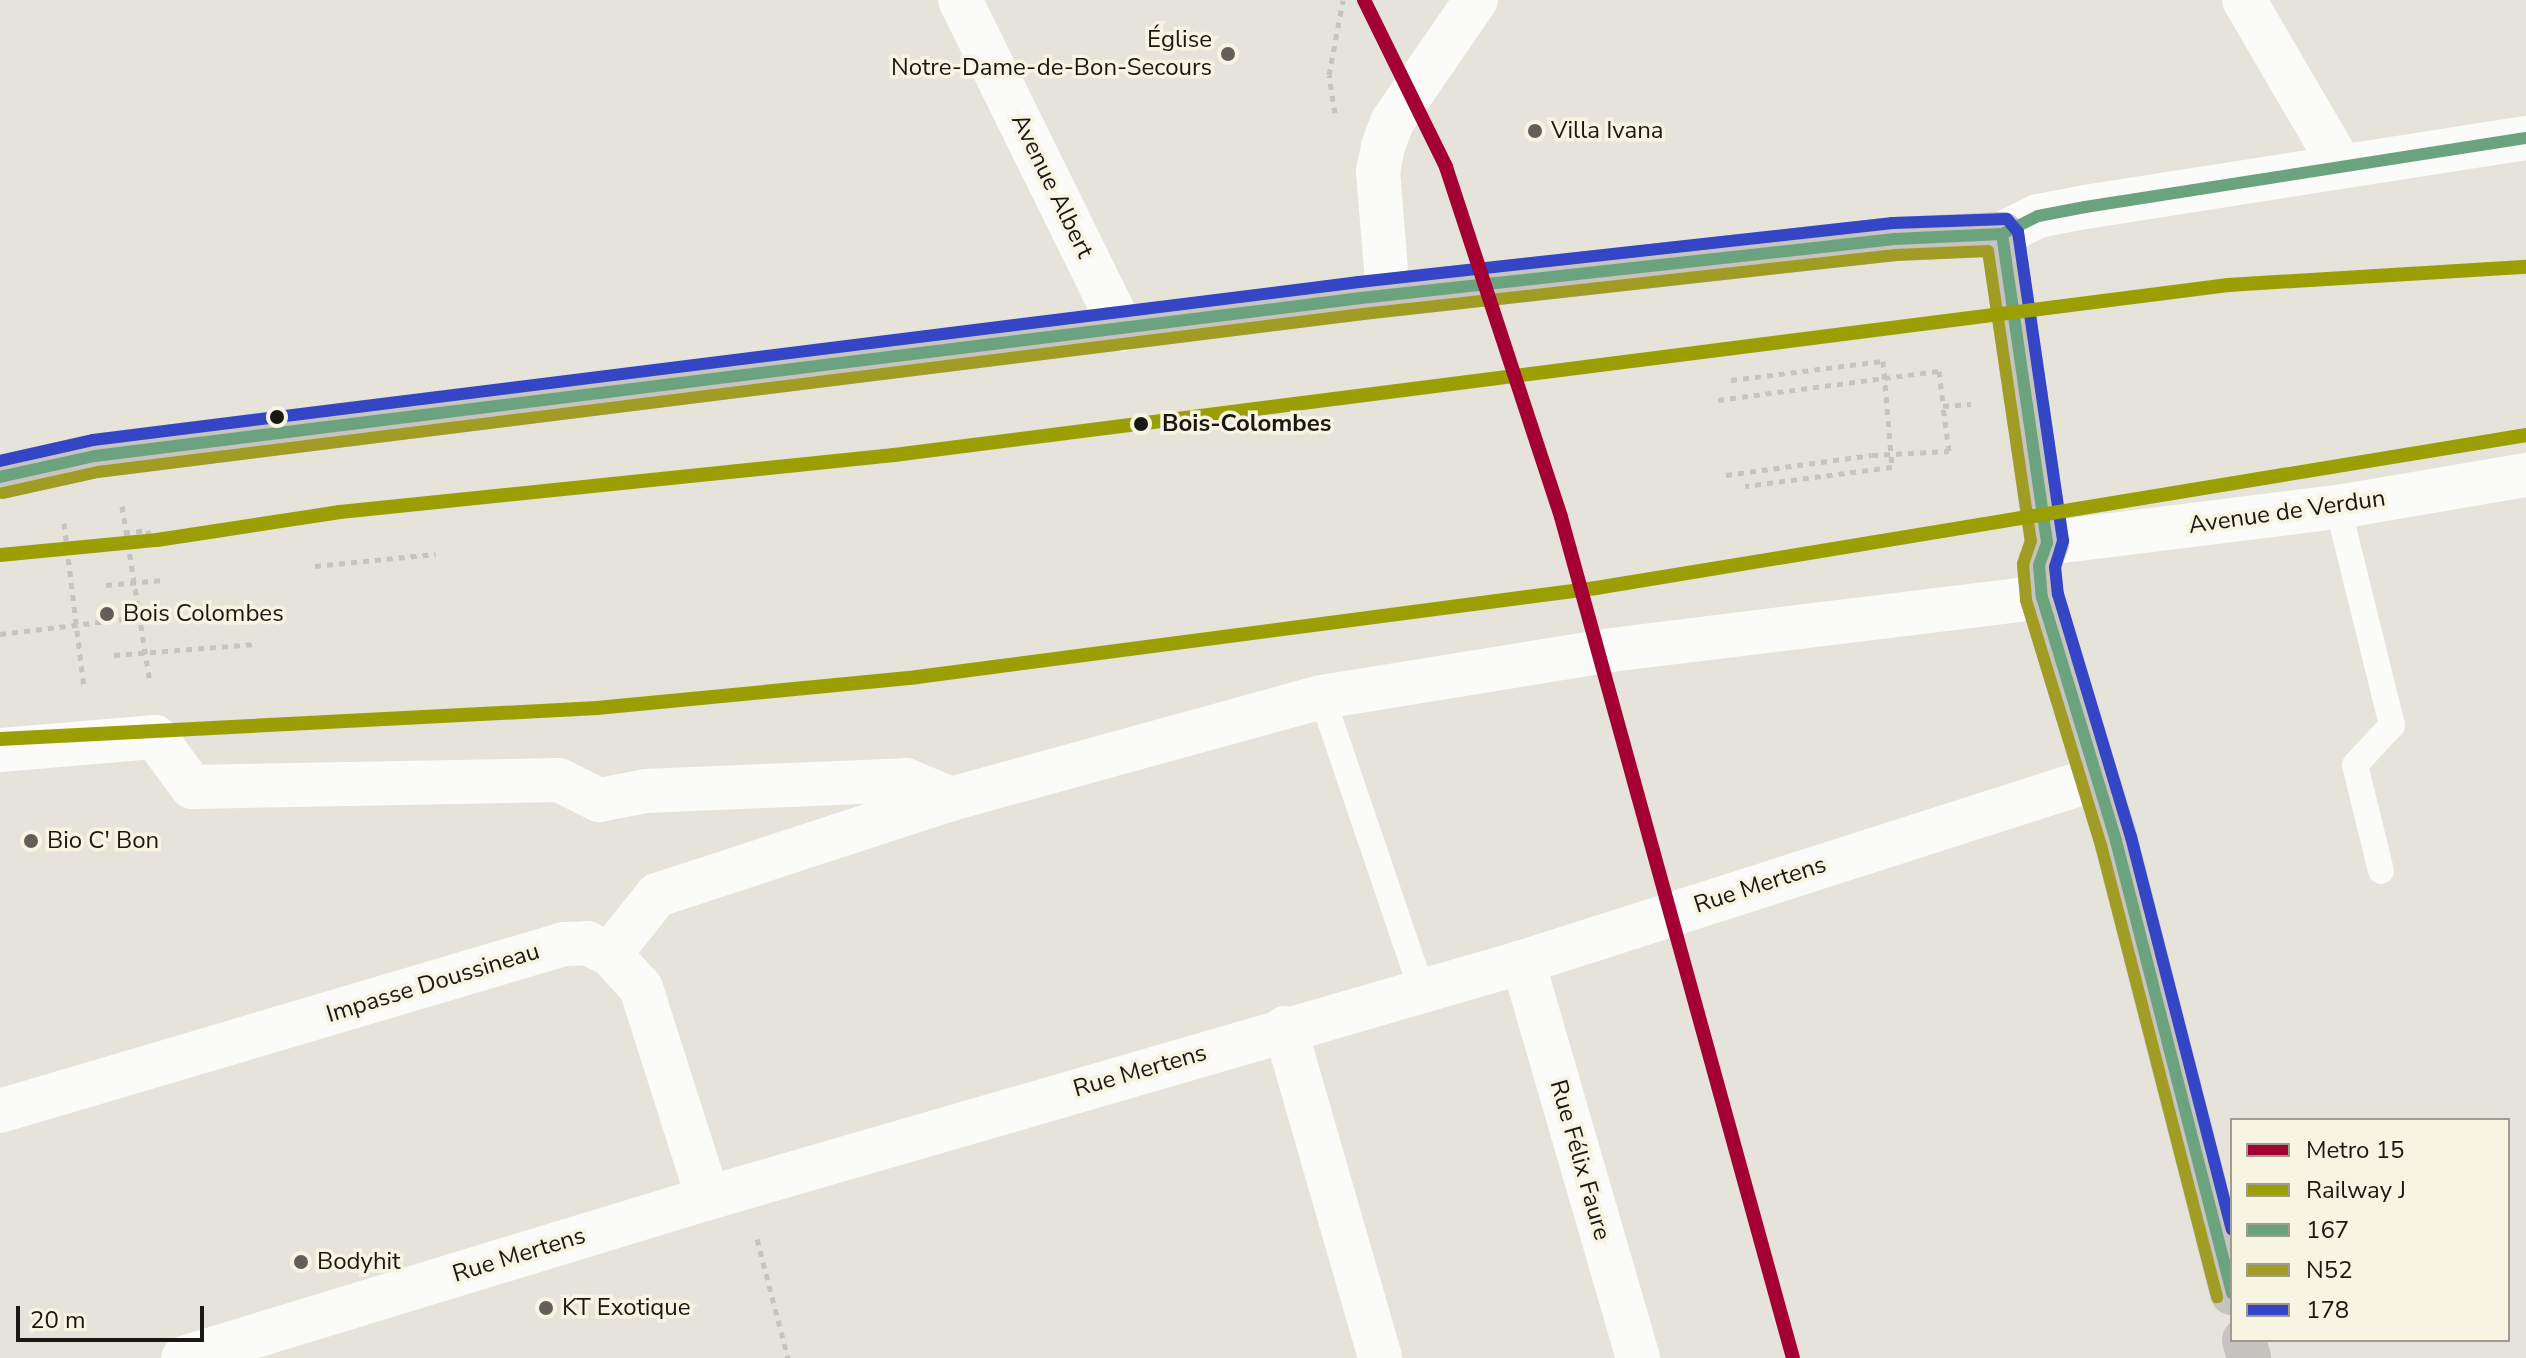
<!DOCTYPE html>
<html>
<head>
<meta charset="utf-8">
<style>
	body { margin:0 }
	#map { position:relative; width:2526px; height:1358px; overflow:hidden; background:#e5e3da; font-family:"Nunito Sans",sans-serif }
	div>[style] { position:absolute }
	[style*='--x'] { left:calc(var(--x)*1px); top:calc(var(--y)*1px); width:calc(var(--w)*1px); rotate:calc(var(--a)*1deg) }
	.path>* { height:5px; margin-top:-2.5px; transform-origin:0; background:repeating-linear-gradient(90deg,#c4c4c1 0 6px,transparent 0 12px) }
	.lane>* { height:26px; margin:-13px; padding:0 13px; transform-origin:13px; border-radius:13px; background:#fbfbf9 }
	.street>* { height:44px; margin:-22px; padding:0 22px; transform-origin:22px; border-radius:22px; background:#fbfbf9 }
	.secondary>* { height:44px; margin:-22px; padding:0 22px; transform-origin:22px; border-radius:22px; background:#c6c3c1 }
	.bus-1>* { height:12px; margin:-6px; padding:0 6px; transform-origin:6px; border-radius:6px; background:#6ba37f }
	.bus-2>* { height:12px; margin:-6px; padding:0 6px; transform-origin:6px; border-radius:6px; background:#a19d24 }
	.bus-3>* { height:12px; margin:-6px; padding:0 6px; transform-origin:6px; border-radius:6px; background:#3445c6 }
	.rail-1>* { height:14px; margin:-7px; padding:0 7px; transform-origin:7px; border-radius:7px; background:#9b9f04 }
	.metro-1>* { height:14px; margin:-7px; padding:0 7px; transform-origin:7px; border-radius:7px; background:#a50034 }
	.dots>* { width:22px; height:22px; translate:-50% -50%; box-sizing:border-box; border:4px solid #f7f4e2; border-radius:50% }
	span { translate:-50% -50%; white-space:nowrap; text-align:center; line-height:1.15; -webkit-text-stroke:7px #f7f4e2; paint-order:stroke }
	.poi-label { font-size:24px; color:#1a1812 }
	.right { translate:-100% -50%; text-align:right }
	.left { translate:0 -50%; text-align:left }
	.street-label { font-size:24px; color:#1a1812 }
	.stop-label { font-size:24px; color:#1a1812; font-weight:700 }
	.legend { position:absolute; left:2230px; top:1118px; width:280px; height:224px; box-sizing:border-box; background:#f7f4e2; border:2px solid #9f9c8f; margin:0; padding:10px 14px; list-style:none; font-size:24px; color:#1a1812 }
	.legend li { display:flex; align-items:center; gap:16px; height:40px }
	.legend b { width:40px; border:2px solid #9f9c8f }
	.scale { position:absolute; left:16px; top:1306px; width:188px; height:36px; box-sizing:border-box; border:4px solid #1a1812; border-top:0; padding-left:10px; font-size:24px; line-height:28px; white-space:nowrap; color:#1a1812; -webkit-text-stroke:6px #f7f4e2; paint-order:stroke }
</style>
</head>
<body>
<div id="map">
	<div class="path">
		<div style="--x:1335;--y:113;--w:38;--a:-99"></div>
		<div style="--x:1329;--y:75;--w:76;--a:-79.4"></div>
		<div style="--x:1731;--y:380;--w:153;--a:-7.1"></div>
		<div style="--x:1883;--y:361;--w:106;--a:85.1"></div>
		<div style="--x:1892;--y:467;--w:148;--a:172.6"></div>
		<div style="--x:1718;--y:400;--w:223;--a:-7.5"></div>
		<div style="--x:1939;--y:371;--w:35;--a:83"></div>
		<div style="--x:1726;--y:475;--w:147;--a:-7.8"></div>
		<div style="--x:1872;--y:455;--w:77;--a:-3"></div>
		<div style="--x:1949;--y:451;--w:45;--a:-97.6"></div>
		<div style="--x:1943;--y:406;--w:28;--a:-4"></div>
		<div style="--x:122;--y:506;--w:178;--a:81"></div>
		<div style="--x:64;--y:523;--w:166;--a:83.1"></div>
		<div style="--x:124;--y:533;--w:24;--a:-7"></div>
		<div style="--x:148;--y:530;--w:14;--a:86"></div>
		<div style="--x:315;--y:566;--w:121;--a:-5.7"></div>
		<div style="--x:106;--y:585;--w:56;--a:-5.1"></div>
		<div style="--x:0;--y:634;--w:142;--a:-6.9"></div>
		<div style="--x:114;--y:655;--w:144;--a:-4.4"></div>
		<div style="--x:757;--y:1239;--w:123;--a:75.4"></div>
	</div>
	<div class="lane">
		<div style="--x:2338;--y:507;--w:225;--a:76.1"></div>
		<div style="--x:2392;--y:725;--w:54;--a:132.8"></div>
		<div style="--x:2355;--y:765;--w:109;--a:76.2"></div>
		<div style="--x:1322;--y:697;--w:310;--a:71.2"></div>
	</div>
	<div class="street">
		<div style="--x:960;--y:0;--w:367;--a:63.8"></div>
		<div style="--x:2244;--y:0;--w:190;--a:59.7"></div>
		<div style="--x:2002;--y:234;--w:40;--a:-26.6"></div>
		<div style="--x:2038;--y:216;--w:48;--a:-10.8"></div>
		<div style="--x:2085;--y:207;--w:446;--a:-8.9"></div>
		<div style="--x:1388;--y:295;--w:123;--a:-94.6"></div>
		<div style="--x:1378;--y:172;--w:26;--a:-79"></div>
		<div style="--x:1383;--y:146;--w:26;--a:-69"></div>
		<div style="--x:1392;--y:122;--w:148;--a:-55.5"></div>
		<div style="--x:2047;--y:543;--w:293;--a:-7.1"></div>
		<div style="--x:2338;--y:507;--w:191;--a:-9.7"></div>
		<div style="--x:0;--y:750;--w:156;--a:-4.8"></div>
		<div style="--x:155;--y:737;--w:62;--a:53.5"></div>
		<div style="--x:192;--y:787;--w:367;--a:-1.1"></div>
		<div style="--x:559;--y:780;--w:45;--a:26.6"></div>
		<div style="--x:599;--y:800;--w:48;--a:-10.8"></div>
		<div style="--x:646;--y:791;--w:260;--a:-2.4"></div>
		<div style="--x:906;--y:780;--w:49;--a:22.9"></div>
		<div style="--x:610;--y:954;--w:75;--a:-51.5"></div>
		<div style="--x:657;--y:895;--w:309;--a:-18.1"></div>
		<div style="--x:951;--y:799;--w:385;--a:-15.4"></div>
		<div style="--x:1322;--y:697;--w:293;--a:-9.2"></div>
		<div style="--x:1611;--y:650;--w:412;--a:-7"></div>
		<div style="--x:1523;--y:962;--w:412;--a:73.8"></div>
		<div style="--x:1285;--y:1028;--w:343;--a:73.9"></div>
		<div style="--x:0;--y:1111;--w:588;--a:-16.49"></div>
		<div style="--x:564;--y:944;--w:23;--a:-2"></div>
		<div style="--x:587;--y:943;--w:25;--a:26"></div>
		<div style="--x:610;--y:954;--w:46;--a:47.6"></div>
		<div style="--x:641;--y:988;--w:220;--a:72.3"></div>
		<div style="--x:183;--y:1358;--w:549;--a:-16.95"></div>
		<div style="--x:708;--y:1198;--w:848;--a:-16.15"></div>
		<div style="--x:1523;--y:962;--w:601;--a:-17.74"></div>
	</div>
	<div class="secondary">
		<div style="--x:0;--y:477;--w:97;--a:-12.5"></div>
		<div style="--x:95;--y:456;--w:1276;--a:-7.11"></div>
		<div style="--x:1361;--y:298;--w:537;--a:-6.3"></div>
		<div style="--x:1895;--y:239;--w:107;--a:-2.7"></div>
		<div style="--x:2002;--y:234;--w:312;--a:81.7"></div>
		<div style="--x:2047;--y:543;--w:23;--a:110"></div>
		<div style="--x:2039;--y:565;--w:32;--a:85"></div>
		<div style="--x:2042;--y:597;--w:255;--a:73.1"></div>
		<div style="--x:2116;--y:841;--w:467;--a:75.6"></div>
		<div style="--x:2244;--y:1340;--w:19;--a:74"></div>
	</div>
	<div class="bus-1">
		<div style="--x:2002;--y:234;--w:312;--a:81.7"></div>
		<div style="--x:2047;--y:543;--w:23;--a:110"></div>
		<div style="--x:2039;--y:565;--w:32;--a:85"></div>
		<div style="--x:2042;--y:597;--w:255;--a:73.1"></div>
		<div style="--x:2116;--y:841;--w:467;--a:75.6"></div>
		<div style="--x:0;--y:477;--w:97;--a:-12.5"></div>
		<div style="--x:95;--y:456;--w:1276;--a:-7.11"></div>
		<div style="--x:1361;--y:298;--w:537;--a:-6.3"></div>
		<div style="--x:1895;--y:239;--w:107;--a:-2.7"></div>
		<div style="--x:2002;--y:234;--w:40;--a:-26.6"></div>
		<div style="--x:2038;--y:216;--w:48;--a:-10.8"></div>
		<div style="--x:2085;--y:207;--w:446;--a:-8.9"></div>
	</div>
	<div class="bus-2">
		<div style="--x:3;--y:493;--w:97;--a:-12.5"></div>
		<div style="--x:98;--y:472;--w:1275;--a:-7.12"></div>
		<div style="--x:1363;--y:314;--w:536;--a:-6.32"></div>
		<div style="--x:1896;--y:255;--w:92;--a:-2.5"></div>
		<div style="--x:1988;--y:251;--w:293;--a:81.6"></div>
		<div style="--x:2031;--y:541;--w:24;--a:109"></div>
		<div style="--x:2023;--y:564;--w:36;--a:85"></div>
		<div style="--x:2026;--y:600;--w:256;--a:73"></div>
		<div style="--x:2101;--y:845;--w:467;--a:75.6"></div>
	</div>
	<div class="bus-3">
		<div style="--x:0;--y:461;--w:95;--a:-12.7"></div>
		<div style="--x:93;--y:440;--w:1276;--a:-7.11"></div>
		<div style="--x:1359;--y:282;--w:537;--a:-6.3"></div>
		<div style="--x:1893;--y:223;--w:114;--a:-2"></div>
		<div style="--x:2007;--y:219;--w:17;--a:50"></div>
		<div style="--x:2018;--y:232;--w:312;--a:81.7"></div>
		<div style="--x:2063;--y:541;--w:27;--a:107"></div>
		<div style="--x:2055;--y:567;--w:27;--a:84"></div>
		<div style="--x:2058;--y:594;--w:254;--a:73.3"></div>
		<div style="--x:2131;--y:837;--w:405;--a:75.6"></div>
	</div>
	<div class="rail-1">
		<div style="--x:0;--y:555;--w:158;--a:-5.5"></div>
		<div style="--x:157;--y:540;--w:185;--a:-8.7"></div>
		<div style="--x:340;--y:512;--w:557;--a:-5.87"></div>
		<div style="--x:894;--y:455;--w:1345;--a:-7.26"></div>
		<div style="--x:2228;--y:285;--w:299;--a:-3.5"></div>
		<div style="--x:0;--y:739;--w:598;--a:-2.97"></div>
		<div style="--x:597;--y:708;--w:321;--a:-5.5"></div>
		<div style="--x:917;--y:677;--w:685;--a:-7.47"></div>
		<div style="--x:1596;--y:588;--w:943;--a:-9.34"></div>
	</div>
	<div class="metro-1">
		<div style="--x:1364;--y:0;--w:186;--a:63.8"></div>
		<div style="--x:1446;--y:167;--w:368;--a:71.8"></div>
		<div style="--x:1561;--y:517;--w:872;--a:74.58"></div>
	</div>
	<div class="dots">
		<div style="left:1228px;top:54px;background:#615f58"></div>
		<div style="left:1535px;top:131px;background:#615f58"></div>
		<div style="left:277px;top:417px;background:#1a1812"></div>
		<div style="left:1141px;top:424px;background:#1a1812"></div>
		<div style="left:107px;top:614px;background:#615f58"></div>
		<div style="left:31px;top:841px;background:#615f58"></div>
		<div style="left:301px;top:1262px;background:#615f58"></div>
		<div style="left:546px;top:1308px;background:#615f58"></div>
	</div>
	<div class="poi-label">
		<span class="right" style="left:1212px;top:54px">Église<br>Notre-Dame-de-Bon-Secours</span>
		<span class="left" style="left:1551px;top:131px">Villa Ivana</span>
		<span class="left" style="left:123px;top:614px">Bois Colombes</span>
		<span class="left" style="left:47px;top:841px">Bio C' Bon</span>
		<span class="left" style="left:317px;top:1262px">Bodyhit</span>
		<span class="left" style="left:562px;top:1308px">KT Exotique</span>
	</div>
	<div class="street-label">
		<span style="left:1052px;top:186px;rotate:64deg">Avenue Albert</span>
		<span style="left:2287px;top:512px;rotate:-8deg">Avenue de Verdun</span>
		<span style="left:1760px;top:885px;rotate:-18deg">Rue Mertens</span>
		<span style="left:433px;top:983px;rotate:-17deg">Impasse Doussineau</span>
		<span style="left:1140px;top:1071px;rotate:-16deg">Rue Mertens</span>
		<span style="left:1580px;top:1160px;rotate:74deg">Rue Félix Faure</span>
		<span style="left:519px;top:1255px;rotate:-17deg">Rue Mertens</span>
	</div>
	<div class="stop-label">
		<span class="left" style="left:1162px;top:424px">Bois-Colombes</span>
	</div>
	<ul class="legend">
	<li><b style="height:10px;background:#a50034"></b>Metro 15</li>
	<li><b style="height:10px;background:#9b9f04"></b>Railway J</li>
	<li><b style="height:10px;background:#6ba37f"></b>167</li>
	<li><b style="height:10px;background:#a19d24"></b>N52</li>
	<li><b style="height:10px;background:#3445c6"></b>178</li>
	</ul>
	<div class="scale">20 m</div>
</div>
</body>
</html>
